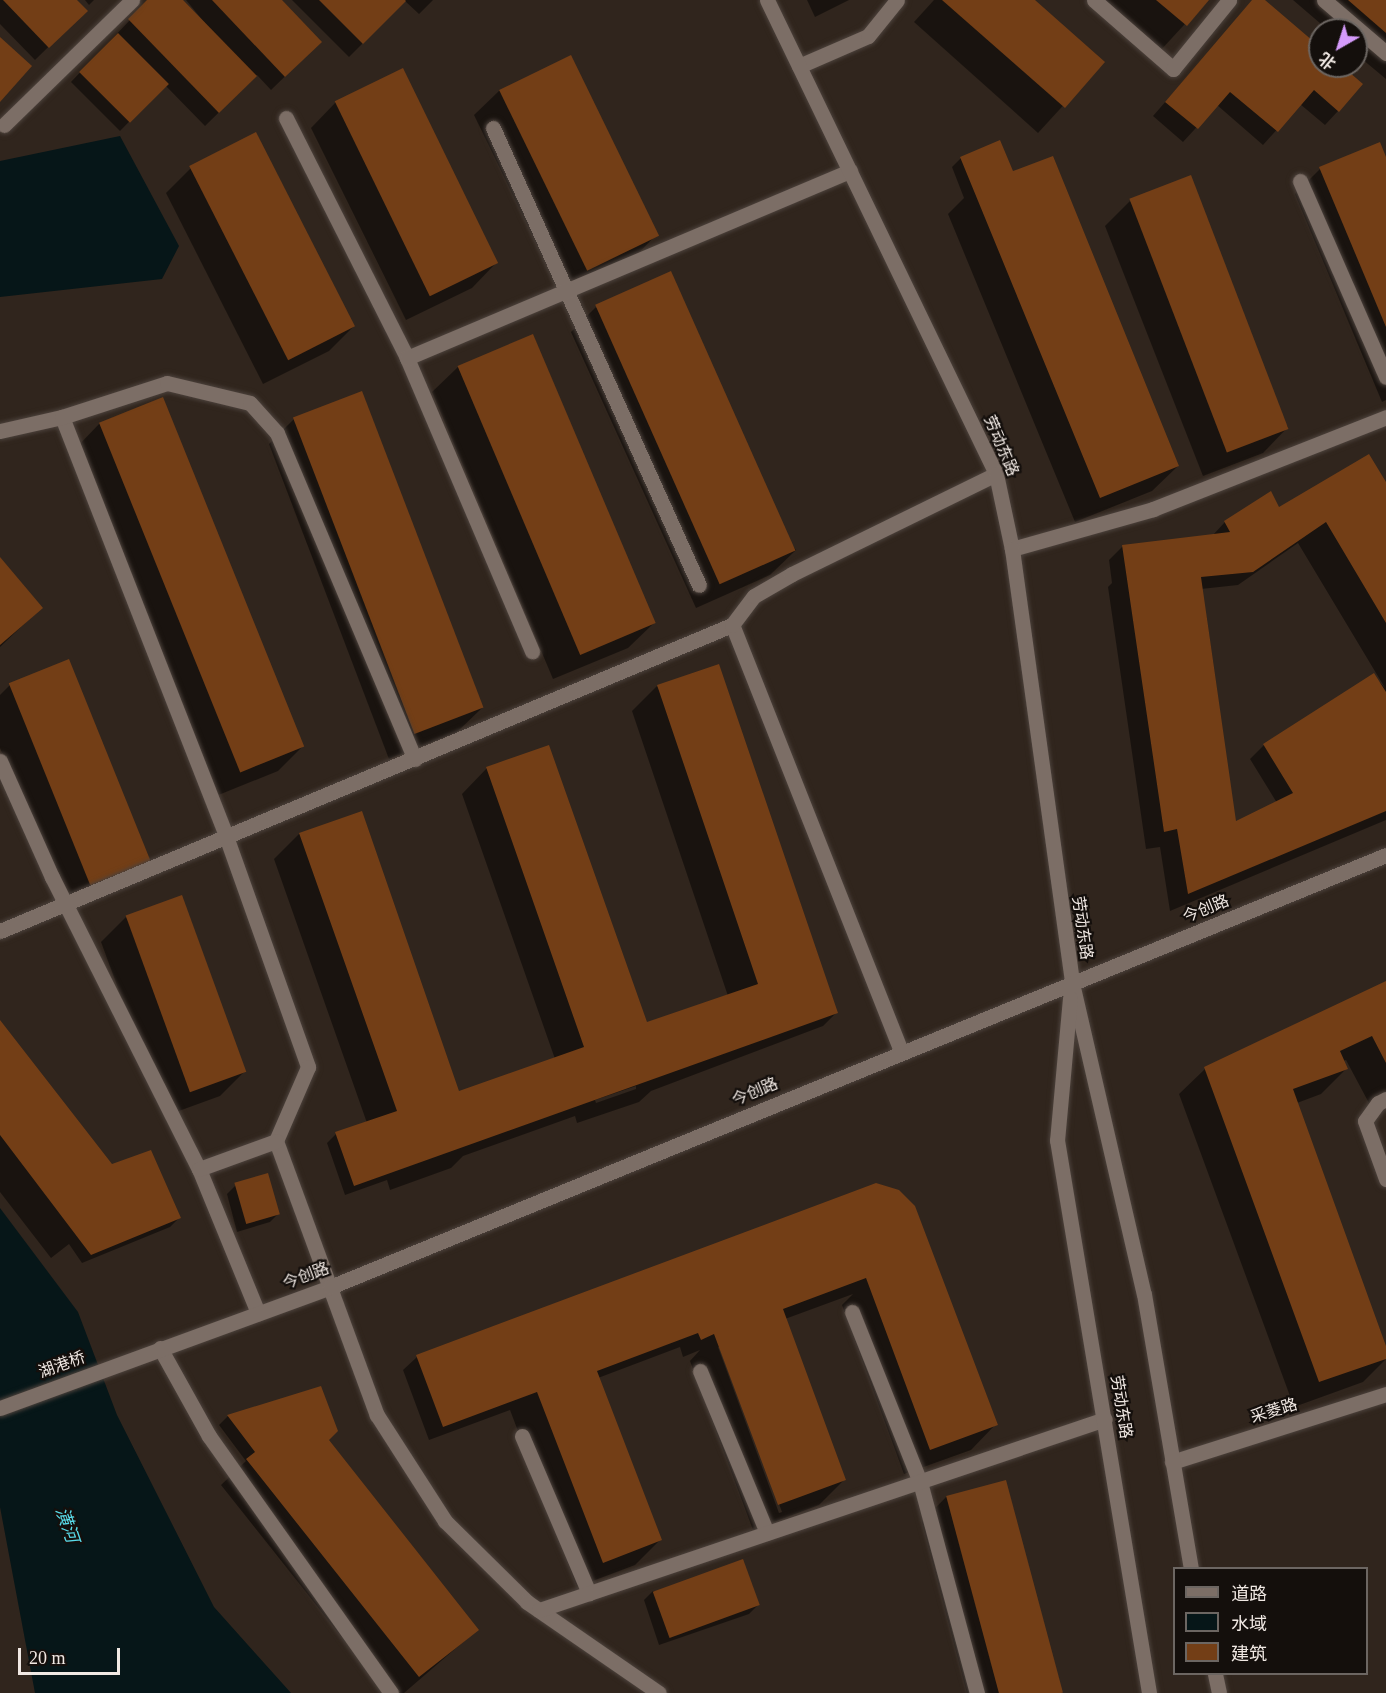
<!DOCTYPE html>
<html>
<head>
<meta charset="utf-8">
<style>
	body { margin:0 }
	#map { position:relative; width:1386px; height:1693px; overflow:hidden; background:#30251d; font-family:"Times New Roman","Noto Sans SC",serif }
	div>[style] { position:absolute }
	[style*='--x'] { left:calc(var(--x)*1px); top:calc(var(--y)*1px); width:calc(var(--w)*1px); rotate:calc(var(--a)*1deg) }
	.water>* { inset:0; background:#061618 }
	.shadow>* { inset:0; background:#0007 }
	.building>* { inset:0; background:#733e16; transform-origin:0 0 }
	.roads { filter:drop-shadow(0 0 2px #4c423c) drop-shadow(0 0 2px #4c423c) }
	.lane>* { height:15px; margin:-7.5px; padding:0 7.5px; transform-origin:7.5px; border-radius:7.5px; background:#7c6e66 }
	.street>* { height:15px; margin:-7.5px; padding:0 7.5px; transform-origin:7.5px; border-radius:7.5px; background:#7c6e66 }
	.secondary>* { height:15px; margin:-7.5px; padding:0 7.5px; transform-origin:7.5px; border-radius:7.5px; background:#7c6e66 }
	span { translate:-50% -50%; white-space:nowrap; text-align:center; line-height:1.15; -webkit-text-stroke:4.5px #140f0c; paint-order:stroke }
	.street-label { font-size:16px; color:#f0e8e3 }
	.water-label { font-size:18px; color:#59dbe9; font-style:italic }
	.legend { position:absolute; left:1173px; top:1567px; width:195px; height:108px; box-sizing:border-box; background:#140f0c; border:2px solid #6c6662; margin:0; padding:8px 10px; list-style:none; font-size:18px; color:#f0e8e3 }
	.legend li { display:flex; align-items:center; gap:12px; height:30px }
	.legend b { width:30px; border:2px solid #6c6662 }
	.north { position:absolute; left:1308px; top:18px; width:60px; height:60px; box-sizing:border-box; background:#140f0c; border:2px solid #6c6662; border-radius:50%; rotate:219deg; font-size:16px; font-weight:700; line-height:24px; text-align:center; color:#f0e8e3 }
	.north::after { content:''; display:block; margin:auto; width:21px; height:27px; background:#d59bfb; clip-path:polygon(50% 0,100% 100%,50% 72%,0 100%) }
	.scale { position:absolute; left:18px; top:1648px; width:102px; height:27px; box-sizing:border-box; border:3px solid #f0e8e3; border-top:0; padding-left:8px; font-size:18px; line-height:21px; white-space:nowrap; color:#f0e8e3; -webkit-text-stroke:4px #140f0c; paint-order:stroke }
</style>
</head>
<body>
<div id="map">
	<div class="water">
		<div style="clip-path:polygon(120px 136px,179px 246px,162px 279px,0 297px,0 161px)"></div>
		<div style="clip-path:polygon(0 1208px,78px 1312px,117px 1415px,214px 1607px,291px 1693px,35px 1693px,0 1507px)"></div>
	</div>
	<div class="shadow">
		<div style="clip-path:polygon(0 0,75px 0,85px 11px,35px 60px,0 24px)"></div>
		<div style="clip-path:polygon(85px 0,94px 0,89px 5px)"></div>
		<div style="clip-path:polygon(149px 0,181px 0,208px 27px,186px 0,280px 0,306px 56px,271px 90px,257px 75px,205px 126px,165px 85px,120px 131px,71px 82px)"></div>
		<div style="clip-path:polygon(292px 0,433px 0,419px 14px,405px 1px,349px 57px)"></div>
		<div style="clip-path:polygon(807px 0,849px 0,815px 17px)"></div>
		<div style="clip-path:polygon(934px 0,1033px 0,1103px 62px,1038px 133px,914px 22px)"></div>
		<div style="clip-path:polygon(1101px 0,1207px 0,1160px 51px)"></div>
		<div style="clip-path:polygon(1254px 0,1263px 0,1320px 49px,1320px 66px,1340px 66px,1338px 111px,1325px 125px,1300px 104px,1263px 145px,1217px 105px,1183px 142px,1153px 116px)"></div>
		<div style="clip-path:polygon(1293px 0,1386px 0,1386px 79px,1356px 54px,1356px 30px,1328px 30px)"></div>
		<div style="clip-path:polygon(500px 90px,656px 235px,631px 261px,561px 294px,474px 115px)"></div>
		<div style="clip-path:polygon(336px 102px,497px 262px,472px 288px,406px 320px,311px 128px)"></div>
		<div style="clip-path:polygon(961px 158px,1011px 171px,1178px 466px,1152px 491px,1075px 522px,948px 214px,964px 198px,952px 167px)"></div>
		<div style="clip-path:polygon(1386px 160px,1386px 400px,1382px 402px,1295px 194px,1320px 169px)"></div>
		<div style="clip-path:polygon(191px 168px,354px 326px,329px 351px,263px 384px,166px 193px)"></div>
		<div style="clip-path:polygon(1130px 201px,1288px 427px,1263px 453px,1203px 476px,1105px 226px)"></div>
		<div style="clip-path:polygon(596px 307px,796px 550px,770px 575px,696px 608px,571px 332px)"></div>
		<div style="clip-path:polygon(533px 335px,654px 623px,628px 648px,553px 679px,432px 392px,458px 367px)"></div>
		<div style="clip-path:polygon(294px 419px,482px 708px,456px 733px,389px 759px,269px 444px)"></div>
		<div style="clip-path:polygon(100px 423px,303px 746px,278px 771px,216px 796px,75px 449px)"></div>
		<div style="clip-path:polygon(evenodd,1386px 485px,1386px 820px,1170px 911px,1160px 847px,1146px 849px,1108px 587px,1112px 583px,1109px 560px,1122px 547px,1212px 536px,1225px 522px,1386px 485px,1298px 543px,1385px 688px,1373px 675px,1264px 745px,1250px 759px,1277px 803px,1235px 823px,1201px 589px,1238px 585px,1298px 543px)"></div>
		<div style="clip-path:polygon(0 559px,41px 608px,0 647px)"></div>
		<div style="clip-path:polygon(10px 685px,148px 860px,65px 909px,0 748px,0 695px)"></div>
		<div style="clip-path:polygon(evenodd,657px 686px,836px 1013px,823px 1026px,651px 1091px,639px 1102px,577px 1123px,575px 1116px,463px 1156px,451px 1168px,390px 1190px,387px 1180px,345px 1195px,327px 1143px,336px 1134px,367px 1123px,274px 859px,299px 834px,361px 813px,459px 1093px,555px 1059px,462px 794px,487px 768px,646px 1024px,728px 996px,632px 711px,657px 686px,636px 1086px,636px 1089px,596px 1103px,595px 1100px,636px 1086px)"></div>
		<div style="clip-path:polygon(126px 917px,245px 1071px,220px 1096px,165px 1116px,101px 942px)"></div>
		<div style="clip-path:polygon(1386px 982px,1386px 1098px,1370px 1105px,1346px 1060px,1343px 1061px,1346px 1069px,1321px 1094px,1297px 1103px,1386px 1350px,1386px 1359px,1363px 1382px,1294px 1407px,1179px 1094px,1205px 1069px)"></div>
		<div style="clip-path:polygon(0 1022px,111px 1166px,179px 1218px,170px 1227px,82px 1263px,69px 1244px,51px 1258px,0 1192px)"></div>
		<div style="clip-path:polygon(236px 1185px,279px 1213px,270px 1222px,237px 1232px,227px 1194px)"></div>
		<div style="clip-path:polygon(evenodd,876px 1185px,996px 1424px,971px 1450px,904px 1474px,842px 1305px,853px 1294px,785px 1319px,844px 1480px,819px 1505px,753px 1530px,690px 1361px,700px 1350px,683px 1357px,680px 1347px,598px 1378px,660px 1540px,635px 1565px,577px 1587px,510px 1410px,429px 1440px,403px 1370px,417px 1357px,876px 1185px,718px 1347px,721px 1347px,782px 1512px,779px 1513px,718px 1347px)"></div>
		<div style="clip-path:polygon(228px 1416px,327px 1440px,477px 1630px,404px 1693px,386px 1693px,221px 1485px,246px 1461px,219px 1425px)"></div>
		<div style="clip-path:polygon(947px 1496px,1060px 1693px,967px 1693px,922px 1522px)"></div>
		<div style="clip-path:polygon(653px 1591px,758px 1605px,749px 1614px,659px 1645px,644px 1600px)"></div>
	</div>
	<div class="building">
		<div style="clip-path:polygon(3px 0,77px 0,88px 11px,49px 48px)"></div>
		<div style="clip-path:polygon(147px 0,183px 0,257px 76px,219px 113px,128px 19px)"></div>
		<div style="clip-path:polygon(212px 0,282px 0,322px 42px,285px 77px)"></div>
		<div style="clip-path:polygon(319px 0,405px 0,406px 1px,363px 44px)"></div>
		<div style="clip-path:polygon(942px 0,1035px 0,1105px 62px,1065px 108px)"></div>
		<div style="clip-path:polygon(1156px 0,1209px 0,1187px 26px)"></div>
		<div style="clip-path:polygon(1252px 0,1265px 0,1320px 47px,1320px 66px,1342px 66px,1363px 84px,1339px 112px,1314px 90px,1278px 132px,1230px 92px,1198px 129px,1165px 102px)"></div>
		<div style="clip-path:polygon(1348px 0,1386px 0,1386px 33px)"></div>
		<div style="left:118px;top:33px;width:72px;height:55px;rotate:45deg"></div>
		<div style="clip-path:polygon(0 37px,32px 66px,0 102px)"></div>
		<div style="left:571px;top:55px;width:201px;height:80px;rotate:64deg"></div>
		<div style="left:403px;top:68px;width:217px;height:76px;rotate:64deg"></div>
		<div style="left:256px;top:132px;width:218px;height:75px;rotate:63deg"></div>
		<div style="clip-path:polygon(1000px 140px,1013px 171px,1053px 156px,1179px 466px,1100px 498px,960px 157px)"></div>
		<div style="clip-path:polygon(1380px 142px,1386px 157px,1386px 327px,1319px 167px)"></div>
		<div style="left:1191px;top:175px;width:272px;height:66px;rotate:69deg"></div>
		<div style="left:671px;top:271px;width:306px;height:83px;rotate:66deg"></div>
		<div style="left:533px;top:334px;width:314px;height:82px;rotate:67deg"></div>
		<div style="left:362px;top:391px;width:339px;height:74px;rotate:69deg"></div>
		<div style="left:163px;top:397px;width:377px;height:69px;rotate:68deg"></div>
		<div style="clip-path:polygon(1369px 454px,1386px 482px,1386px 623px,1326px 522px,1253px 572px,1201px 577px,1236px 821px,1293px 793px,1263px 744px,1374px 673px,1386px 692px,1386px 811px,1188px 894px,1177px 829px,1164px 832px,1122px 545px,1230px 532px,1224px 521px,1271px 491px,1279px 507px)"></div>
		<div style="clip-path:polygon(0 557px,43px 608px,0 645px)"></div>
		<div style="left:69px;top:659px;width:218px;height:65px;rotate:68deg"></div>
		<div style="clip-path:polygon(719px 664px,838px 1013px,354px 1186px,335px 1132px,397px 1111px,299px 833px,362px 811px,459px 1091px,584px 1047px,486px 767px,549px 745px,647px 1022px,758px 984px,657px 685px)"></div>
		<div style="left:182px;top:895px;width:188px;height:60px;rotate:70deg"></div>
		<div style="clip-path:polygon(1386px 981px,1386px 1063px,1372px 1036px,1340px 1051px,1348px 1069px,1293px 1089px,1386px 1346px,1386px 1359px,1319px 1382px,1204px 1067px)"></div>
		<div style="clip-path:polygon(0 1020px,112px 1164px,151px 1150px,181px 1218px,91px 1255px,0 1135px)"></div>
		<div style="left:268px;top:1173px;width:43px;height:35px;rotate:74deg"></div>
		<div style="clip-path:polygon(876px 1183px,899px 1190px,915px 1206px,998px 1425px,930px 1450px,866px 1278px,783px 1309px,846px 1480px,778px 1505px,714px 1334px,701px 1340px,698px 1333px,597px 1371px,662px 1540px,603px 1563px,537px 1392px,443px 1427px,416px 1355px)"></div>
		<div style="clip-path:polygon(321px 1386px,338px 1431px,329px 1440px,479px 1630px,419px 1677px,246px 1459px,255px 1452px,227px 1415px)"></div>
		<div style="left:1006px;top:1480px;width:220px;height:62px;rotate:75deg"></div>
		<div style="left:743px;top:1559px;width:49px;height:96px;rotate:70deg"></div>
	</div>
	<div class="roads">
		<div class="lane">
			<div style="--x:1094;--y:0;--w:105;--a:41.1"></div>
			<div style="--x:1173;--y:69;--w:89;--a:-50.9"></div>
			<div style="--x:1324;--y:0;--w:82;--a:40.5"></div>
			<div style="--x:286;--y:118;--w:269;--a:63.2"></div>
			<div style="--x:407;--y:358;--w:319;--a:66.9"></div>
			<div style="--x:4;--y:125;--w:179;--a:-44.3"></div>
			<div style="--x:493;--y:128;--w:501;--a:65.74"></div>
			<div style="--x:1300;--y:181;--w:214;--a:66.3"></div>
			<div style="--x:407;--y:358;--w:481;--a:-22.9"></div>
			<div style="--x:62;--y:417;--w:453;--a:68.6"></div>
			<div style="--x:227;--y:839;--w:242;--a:70.4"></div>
			<div style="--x:308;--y:1067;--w:81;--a:113.4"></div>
			<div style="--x:276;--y:1141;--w:292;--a:69.8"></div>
			<div style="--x:377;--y:1415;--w:126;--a:57.3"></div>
			<div style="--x:445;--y:1521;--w:115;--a:44.6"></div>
			<div style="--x:527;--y:1602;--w:160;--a:34.6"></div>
			<div style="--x:0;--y:431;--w:64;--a:-12.7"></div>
			<div style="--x:62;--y:417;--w:110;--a:-17.9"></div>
			<div style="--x:167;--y:383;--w:85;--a:13.5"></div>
			<div style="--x:250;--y:403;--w:40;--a:48"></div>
			<div style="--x:277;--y:433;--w:354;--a:67.1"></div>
			<div style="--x:1012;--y:549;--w:147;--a:-15.8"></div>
			<div style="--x:1153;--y:509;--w:251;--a:-21.5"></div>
			<div style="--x:0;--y:761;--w:127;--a:65.9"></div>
			<div style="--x:52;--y:877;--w:327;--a:63.3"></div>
			<div style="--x:199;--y:1169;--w:156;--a:67.7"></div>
			<div style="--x:0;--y:931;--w:793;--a:-22.69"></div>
			<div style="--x:901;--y:1051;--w:458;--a:-111.6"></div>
			<div style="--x:732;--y:625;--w:36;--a:-53"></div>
			<div style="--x:754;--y:596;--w:44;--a:-30.1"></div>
			<div style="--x:792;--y:574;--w:227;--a:-26.1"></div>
			<div style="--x:1386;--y:1099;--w:9;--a:153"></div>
			<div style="--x:1378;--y:1103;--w:22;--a:126"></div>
			<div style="--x:1365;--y:1121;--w:62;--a:70.1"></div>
			<div style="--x:199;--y:1169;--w:82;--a:-20"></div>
			<div style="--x:852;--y:1312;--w:183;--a:68.2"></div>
			<div style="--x:920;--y:1482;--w:219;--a:74.9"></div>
			<div style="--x:160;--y:1348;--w:101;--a:60.9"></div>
			<div style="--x:209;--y:1436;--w:315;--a:54.7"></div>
			<div style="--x:700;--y:1371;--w:175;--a:67.5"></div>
			<div style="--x:522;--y:1436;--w:171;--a:66.9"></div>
			<div style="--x:539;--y:1610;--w:597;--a:-18.65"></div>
		</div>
		<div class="street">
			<div style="--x:799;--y:66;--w:75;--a:-23.5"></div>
			<div style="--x:868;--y:36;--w:46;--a:-51.1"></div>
			<div style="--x:1172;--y:1462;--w:225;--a:-17.6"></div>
		</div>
		<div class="secondary">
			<div style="--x:767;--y:0;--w:526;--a:64.21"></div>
			<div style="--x:996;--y:474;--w:77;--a:78"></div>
			<div style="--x:1012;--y:549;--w:438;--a:82.1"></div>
			<div style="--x:1072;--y:983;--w:319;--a:77"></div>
			<div style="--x:1144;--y:1294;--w:278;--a:80.3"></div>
			<div style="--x:1070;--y:998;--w:143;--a:95.2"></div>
			<div style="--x:1057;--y:1140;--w:561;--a:80.55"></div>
			<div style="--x:0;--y:1408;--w:351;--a:-20.1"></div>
			<div style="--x:330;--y:1287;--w:1141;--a:-22.25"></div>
			<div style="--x:1215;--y:1674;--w:19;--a:78"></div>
		</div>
	</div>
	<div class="street-label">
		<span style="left:1001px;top:446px;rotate:67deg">劳动东路</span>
		<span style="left:1206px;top:909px;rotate:-22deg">今创路</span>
		<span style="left:1082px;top:928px;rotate:82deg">劳动东路</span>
		<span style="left:755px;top:1092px;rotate:-22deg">今创路</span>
		<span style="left:306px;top:1276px;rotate:-20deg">今创路</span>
		<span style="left:62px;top:1365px;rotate:-20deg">湖港桥</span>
		<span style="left:1121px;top:1407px;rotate:81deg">劳动东路</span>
		<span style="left:1274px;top:1411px;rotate:-17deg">采菱路</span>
	</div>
	<div class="water-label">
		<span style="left:67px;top:1525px;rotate:71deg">潢河</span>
	</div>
	<ul class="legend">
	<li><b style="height:8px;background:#7c6e66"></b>道路</li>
	<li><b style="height:16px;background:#061618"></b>水域</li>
	<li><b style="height:16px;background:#733e16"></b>建筑</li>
	</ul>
	<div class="north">北</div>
	<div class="scale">20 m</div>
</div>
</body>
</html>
